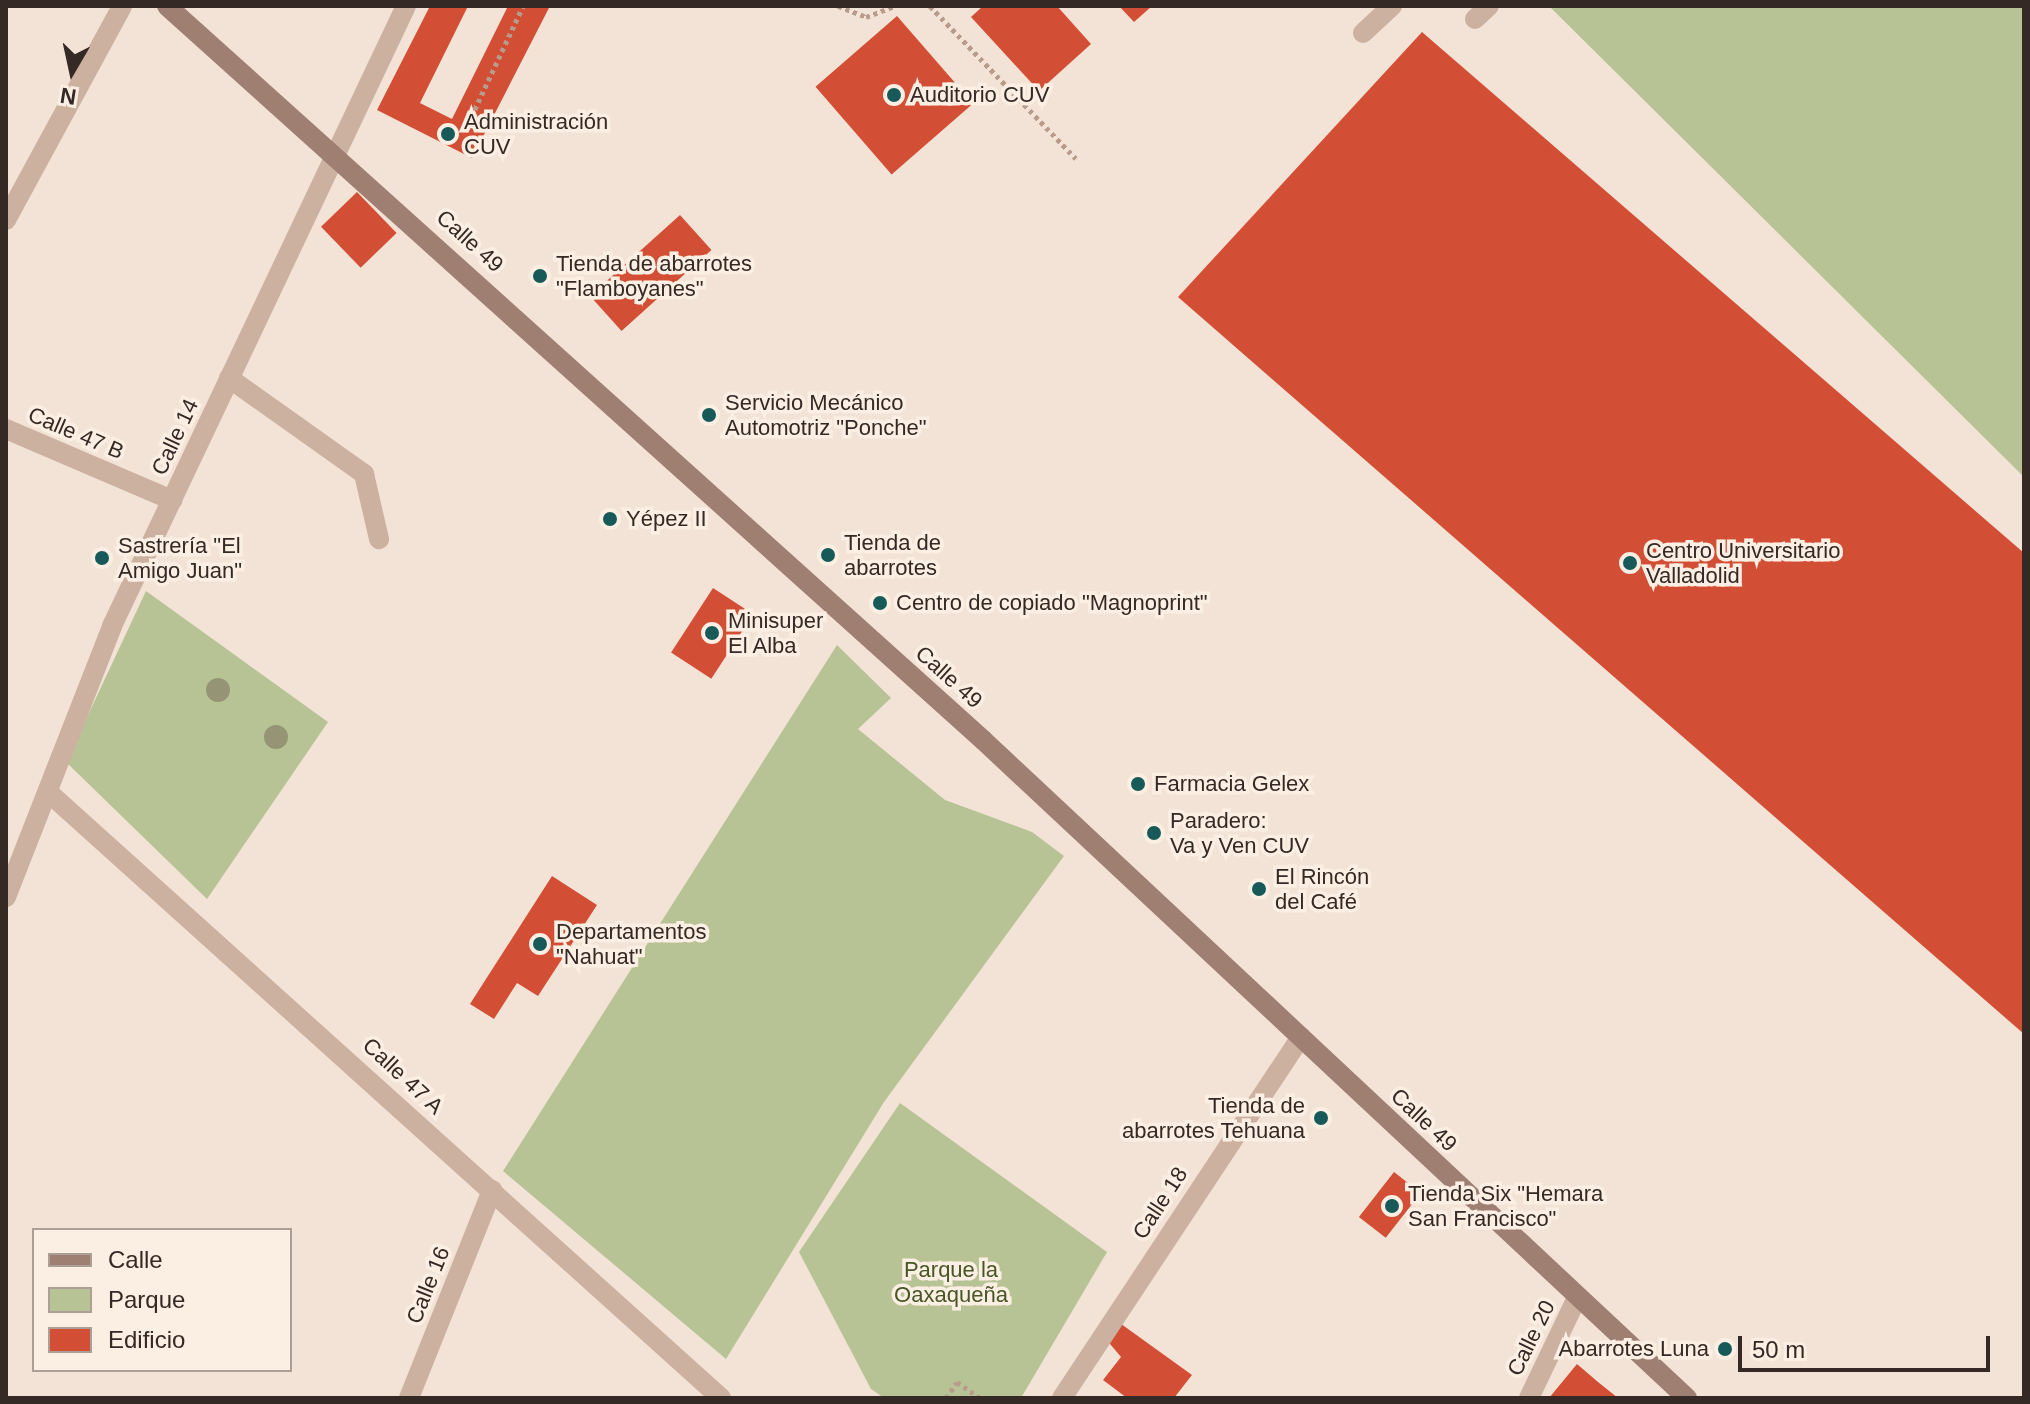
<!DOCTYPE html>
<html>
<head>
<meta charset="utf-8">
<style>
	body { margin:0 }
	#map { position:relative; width:2030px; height:1404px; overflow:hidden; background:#f3e3d6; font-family:Arial,sans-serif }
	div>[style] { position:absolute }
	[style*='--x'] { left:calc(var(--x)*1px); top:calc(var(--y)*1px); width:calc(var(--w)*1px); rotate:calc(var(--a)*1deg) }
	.green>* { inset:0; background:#b7c395 }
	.building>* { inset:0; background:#d24f36; transform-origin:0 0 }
	.path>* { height:5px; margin-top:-2.5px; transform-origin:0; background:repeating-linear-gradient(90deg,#b89b8b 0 4px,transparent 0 8px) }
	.lane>* { height:20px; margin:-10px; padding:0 10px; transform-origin:10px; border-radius:10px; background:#ccb1a1 }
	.street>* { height:20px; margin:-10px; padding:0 10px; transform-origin:10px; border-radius:10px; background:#ccb1a1 }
	.secondary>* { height:20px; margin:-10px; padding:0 10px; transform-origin:10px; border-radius:10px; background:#a07f73 }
	.trees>* { width:24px; height:24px; margin:-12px; border-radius:50%; background:#959575 }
	.dots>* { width:22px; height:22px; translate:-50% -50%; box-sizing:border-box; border:4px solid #fbeee2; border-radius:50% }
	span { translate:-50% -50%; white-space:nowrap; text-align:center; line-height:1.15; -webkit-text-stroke:7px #fbeee2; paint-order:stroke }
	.poi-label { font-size:22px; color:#352925 }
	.left { translate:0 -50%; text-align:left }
	.right { translate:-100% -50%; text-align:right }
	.street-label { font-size:22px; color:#352925 }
	.park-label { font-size:22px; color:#485626 }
	.frame { position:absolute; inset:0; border:8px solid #352925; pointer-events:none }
	.legend { position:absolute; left:32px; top:1228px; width:260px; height:144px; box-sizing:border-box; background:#fbeee2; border:2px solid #ac9f96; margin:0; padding:10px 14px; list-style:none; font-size:24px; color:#352925 }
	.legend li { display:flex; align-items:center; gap:16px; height:40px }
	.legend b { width:40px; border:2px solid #ac9f96 }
	.north { position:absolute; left:32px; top:32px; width:80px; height:80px; -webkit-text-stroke:6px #fbeee2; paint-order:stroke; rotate:189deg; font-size:22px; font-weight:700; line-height:32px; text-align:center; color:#352925 }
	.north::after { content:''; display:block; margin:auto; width:28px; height:36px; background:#352925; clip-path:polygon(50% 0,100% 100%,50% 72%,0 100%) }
	.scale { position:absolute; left:1738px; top:1336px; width:252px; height:36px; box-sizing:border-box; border:4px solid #352925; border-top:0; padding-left:10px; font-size:24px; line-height:28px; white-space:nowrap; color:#352925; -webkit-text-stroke:6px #fbeee2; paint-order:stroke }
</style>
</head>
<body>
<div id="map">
	<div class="green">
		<div style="clip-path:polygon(1549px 6px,2024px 6px,2024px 477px)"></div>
		<div style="clip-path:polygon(146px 591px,328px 722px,207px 899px,66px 762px)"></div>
		<div style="clip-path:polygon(837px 645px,891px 698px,858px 729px,945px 800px,1032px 832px,1064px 856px,884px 1102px,726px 1359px,503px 1171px)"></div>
		<div style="clip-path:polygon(900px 1103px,1107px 1252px,1021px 1398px,884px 1398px,871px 1389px,799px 1252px)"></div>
	</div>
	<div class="building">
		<div style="clip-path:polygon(430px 6px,468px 6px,420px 103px,452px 119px,508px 6px,550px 6px,472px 158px,377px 110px)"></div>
		<div style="clip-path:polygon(983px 6px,1057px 6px,1091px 44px,1039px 91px,971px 17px)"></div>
		<div style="clip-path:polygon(1119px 6px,1152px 6px,1134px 22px)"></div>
		<div style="left:897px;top:16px;width:116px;height:108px;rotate:49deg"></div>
		<div style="clip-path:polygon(1422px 32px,2024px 553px,2024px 1034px,1178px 297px)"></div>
		<div style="left:357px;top:192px;width:57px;height:50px;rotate:46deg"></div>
		<div style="left:680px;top:215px;width:47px;height:121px;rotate:48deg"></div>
		<div style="left:713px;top:588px;width:48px;height:77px;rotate:33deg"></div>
		<div style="clip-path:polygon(552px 876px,597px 905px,538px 996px,517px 983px,494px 1019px,470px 1004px)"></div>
		<div style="left:1394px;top:1172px;width:34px;height:57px;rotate:38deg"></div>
		<div style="clip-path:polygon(1117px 1321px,1192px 1375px,1174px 1398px,1127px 1398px,1103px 1380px,1121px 1357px,1105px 1338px)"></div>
		<div style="clip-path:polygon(1577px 1364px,1598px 1382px,1618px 1398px,1549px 1398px)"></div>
	</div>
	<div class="path">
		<div style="--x:838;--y:6;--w:30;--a:21"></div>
		<div style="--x:866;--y:17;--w:30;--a:-21"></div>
		<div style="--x:930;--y:6;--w:211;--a:46.3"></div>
		<div style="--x:468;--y:124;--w:130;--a:-65"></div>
		<div style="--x:946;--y:1398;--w:19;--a:-55"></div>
		<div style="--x:957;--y:1382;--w:28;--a:35"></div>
	</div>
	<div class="lane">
		<div style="--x:1475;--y:19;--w:19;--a:-43"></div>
		<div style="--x:1363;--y:33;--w:40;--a:-43"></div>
	</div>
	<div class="street">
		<div style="--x:6;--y:220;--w:243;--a:-61.5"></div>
		<div style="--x:229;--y:378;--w:166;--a:35.4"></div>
		<div style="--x:364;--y:474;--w:67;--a:77"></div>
		<div style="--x:6;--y:429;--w:181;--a:23.2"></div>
		<div style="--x:48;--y:792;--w:906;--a:42"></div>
		<div style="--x:6;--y:897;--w:291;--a:-68.6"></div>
		<div style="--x:112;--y:626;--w:686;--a:-64.63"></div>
		<div style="--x:409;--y:1398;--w:224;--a:-68.2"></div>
		<div style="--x:1062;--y:1398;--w:433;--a:-56.5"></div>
		<div style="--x:1529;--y:1398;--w:111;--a:-64.4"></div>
	</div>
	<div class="secondary">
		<div style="--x:167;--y:6;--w:1098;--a:41.97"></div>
		<div style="--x:983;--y:740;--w:964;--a:43.07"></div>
	</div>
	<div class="trees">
		<div style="left:218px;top:690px"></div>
		<div style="left:276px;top:737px"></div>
	</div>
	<div class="dots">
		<div style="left:894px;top:95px;background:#175a59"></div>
		<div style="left:448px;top:134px;background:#175a59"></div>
		<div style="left:540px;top:276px;background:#175a59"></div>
		<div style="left:709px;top:415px;background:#175a59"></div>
		<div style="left:610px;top:519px;background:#175a59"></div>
		<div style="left:828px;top:555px;background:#175a59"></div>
		<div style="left:102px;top:558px;background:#175a59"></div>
		<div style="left:1630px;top:563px;background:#175a59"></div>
		<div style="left:880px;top:603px;background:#175a59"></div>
		<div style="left:712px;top:633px;background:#175a59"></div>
		<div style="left:1138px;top:784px;background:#175a59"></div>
		<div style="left:1154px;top:833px;background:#175a59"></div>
		<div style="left:1259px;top:889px;background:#175a59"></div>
		<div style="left:540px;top:944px;background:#175a59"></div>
		<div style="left:1321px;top:1118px;background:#175a59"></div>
		<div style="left:1392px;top:1206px;background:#175a59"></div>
		<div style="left:1725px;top:1349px;background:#175a59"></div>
	</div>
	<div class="poi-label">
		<span class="left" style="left:910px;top:95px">Auditorio CUV</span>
		<span class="left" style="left:464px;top:134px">Administración<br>CUV</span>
		<span class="left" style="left:556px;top:276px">Tienda de abarrotes<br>"Flamboyanes"</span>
		<span class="left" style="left:725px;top:415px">Servicio Mecánico<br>Automotriz "Ponche"</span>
		<span class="left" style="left:626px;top:519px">Yépez II</span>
		<span class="left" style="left:844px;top:555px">Tienda de<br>abarrotes</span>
		<span class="left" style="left:118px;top:558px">Sastrería "El<br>Amigo Juan"</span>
		<span class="left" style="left:1646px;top:563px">Centro Universitario<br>Valladolid</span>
		<span class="left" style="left:896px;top:603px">Centro de copiado "Magnoprint"</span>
		<span class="left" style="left:728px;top:633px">Minisuper<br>El Alba</span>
		<span class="left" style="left:1154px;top:784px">Farmacia Gelex</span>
		<span class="left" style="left:1170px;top:833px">Paradero:<br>Va y Ven CUV</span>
		<span class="left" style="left:1275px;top:889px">El Rincón<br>del Café</span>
		<span class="left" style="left:556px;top:944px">Departamentos<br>"Nahuat"</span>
		<span class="right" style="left:1305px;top:1118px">Tienda de<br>abarrotes Tehuana</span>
		<span class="left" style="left:1408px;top:1206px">Tienda Six "Hemara<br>San Francisco"</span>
		<span class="right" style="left:1709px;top:1349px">Abarrotes Luna</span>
	</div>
	<div class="street-label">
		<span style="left:470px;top:241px;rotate:42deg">Calle 49</span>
		<span style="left:76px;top:433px;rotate:23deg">Calle 47 B</span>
		<span style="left:175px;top:437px;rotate:-65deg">Calle 14</span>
		<span style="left:949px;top:677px;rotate:42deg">Calle 49</span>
		<span style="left:403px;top:1076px;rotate:43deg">Calle 47 A</span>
		<span style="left:1424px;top:1120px;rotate:43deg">Calle 49</span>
		<span style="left:1160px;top:1203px;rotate:-57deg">Calle 18</span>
		<span style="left:428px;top:1285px;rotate:-68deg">Calle 16</span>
		<span style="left:1531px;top:1338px;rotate:-64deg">Calle 20</span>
	</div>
	<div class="park-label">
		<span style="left:951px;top:1282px">Parque la<br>Oaxaqueña</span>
	</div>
	<div class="frame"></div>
	<ul class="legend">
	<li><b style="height:10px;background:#a07f73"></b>Calle</li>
	<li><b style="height:22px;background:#b7c395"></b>Parque</li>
	<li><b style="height:22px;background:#d24f36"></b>Edificio</li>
	</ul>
	<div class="north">N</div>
	<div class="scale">50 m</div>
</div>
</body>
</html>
